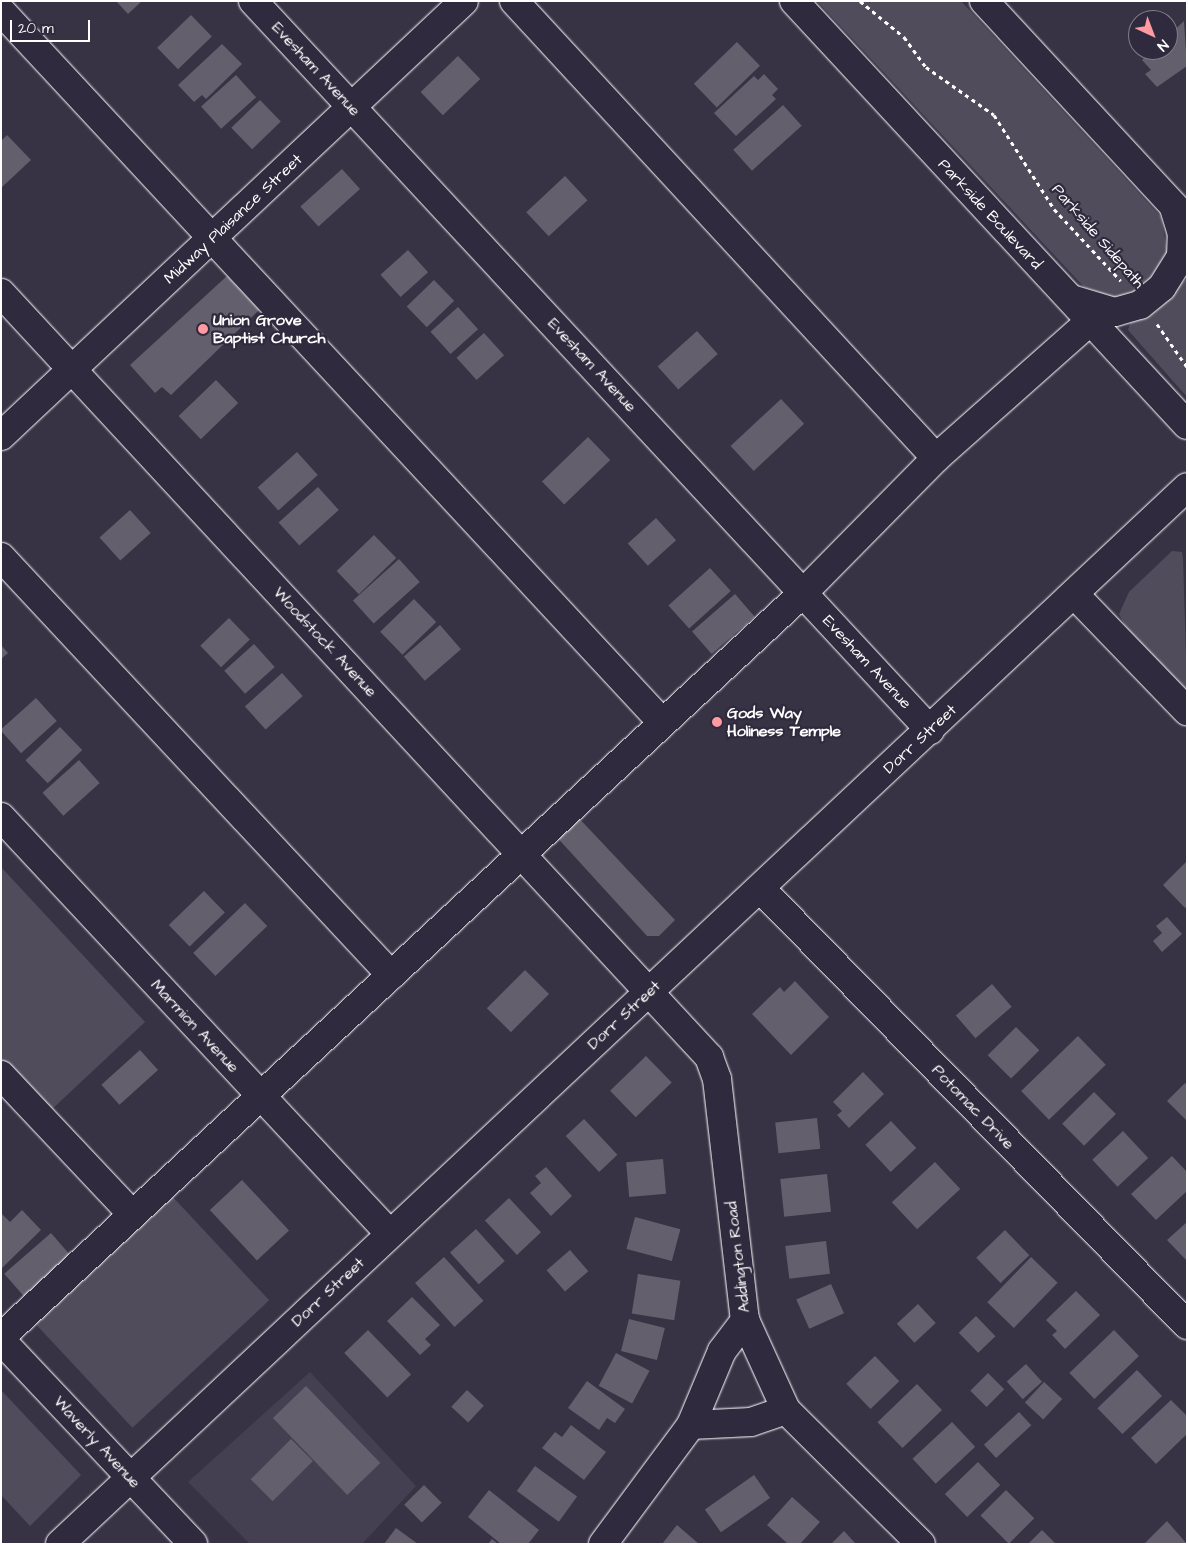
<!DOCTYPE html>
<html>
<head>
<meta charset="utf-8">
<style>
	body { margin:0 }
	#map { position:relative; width:1188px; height:1545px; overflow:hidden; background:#373345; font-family:"Architects Daughter",sans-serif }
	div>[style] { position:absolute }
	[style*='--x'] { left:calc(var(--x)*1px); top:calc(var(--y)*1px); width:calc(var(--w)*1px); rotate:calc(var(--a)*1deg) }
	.built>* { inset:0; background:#444051 }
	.green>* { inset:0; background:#514c5c; transform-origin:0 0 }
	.building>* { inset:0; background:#635f6d; transform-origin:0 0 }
	.path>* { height:3px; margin-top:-1.5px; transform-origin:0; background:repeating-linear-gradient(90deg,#fff 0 4px,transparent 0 8px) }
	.roads { filter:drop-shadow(0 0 1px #fff) drop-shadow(0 0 1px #fff) }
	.minor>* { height:28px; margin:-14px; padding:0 14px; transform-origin:14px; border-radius:14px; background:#2f2a3d }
	.major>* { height:28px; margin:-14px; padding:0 14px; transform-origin:14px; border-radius:14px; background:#2f2a3d }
	.dots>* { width:14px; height:14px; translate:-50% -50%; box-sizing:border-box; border:2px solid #2f2a3d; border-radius:50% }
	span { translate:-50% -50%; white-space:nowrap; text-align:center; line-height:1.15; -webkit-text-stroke:4.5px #2f2a3d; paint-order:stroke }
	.street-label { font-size:16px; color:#fff }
	.poi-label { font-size:16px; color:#fff; font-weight:700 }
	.left { translate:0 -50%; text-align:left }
	.frame { position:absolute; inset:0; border:2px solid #fff; pointer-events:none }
	.north { position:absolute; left:1128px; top:10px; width:50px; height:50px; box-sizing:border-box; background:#2f2a3d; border:1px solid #827f8b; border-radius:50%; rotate:137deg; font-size:14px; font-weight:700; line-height:20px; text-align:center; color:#fff }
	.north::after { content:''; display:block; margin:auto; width:18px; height:22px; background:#ff9aa2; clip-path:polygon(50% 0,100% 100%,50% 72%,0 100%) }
	.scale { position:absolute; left:10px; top:20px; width:80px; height:22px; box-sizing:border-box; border:2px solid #fff; border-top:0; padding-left:6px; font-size:15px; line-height:18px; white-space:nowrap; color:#fff; -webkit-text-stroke:4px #2f2a3d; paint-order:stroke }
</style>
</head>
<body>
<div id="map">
	<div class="built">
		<div style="clip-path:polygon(310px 1372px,416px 1486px,362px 1544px,250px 1544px,188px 1482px)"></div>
	</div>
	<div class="green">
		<div style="clip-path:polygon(817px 1px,961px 1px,1161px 217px,1168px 256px,1149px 286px,1115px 298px,1084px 287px)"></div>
		<div style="clip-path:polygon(1187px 279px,1187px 397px,1128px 330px,1131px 320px)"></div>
		<div style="clip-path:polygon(1172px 551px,1182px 552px,1183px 558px,1187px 690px,1128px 631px,1119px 614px,1129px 592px)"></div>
		<div style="clip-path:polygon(1px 867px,145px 1022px,49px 1112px,1px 1062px)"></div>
		<div style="left:171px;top:1195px;width:144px;height:187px;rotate:47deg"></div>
		<div style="clip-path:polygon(1px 1390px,81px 1475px,30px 1526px,1px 1495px)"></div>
	</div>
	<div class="building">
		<div style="clip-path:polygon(116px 1px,142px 1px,128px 14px)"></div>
		<div style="left:191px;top:15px;width:30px;height:47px;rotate:46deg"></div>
		<div style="clip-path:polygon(1184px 21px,1187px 66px,1157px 87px,1145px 74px,1151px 70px,1142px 60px,1153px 50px,1168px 50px,1168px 36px)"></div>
		<div style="left:737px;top:42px;width:33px;height:60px;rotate:46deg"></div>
		<div style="clip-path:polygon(222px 44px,242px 64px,206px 99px,202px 95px,194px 102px,178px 85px)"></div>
		<div style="left:458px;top:56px;width:32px;height:52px;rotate:46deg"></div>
		<div style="clip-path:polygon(764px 74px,778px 89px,772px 95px,776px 99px,736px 136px,714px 113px,754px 76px,758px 80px)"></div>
		<div style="left:236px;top:75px;width:30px;height:47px;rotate:48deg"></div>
		<div style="left:260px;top:100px;width:30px;height:40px;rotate:46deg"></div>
		<div style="left:783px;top:105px;width:28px;height:67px;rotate:48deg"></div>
		<div style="clip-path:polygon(7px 135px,31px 160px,1px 188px,1px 141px)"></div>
		<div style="left:342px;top:169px;width:27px;height:56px;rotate:48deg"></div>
		<div style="left:565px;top:176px;width:33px;height:53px;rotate:47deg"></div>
		<div style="left:408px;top:250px;width:30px;height:37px;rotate:48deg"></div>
		<div style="clip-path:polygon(227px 276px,259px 310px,171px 395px,162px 387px,155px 393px,130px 365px)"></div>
		<div style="left:434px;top:280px;width:29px;height:38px;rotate:46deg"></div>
		<div style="left:458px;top:307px;width:30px;height:37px;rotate:48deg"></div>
		<div style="left:697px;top:331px;width:31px;height:53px;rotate:48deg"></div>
		<div style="left:484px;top:333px;width:30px;height:37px;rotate:48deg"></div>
		<div style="left:216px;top:380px;width:32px;height:52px;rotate:46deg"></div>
		<div style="left:781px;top:399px;width:34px;height:69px;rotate:47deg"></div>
		<div style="left:588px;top:437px;width:32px;height:64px;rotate:46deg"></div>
		<div style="left:297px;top:452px;width:31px;height:53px;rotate:48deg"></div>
		<div style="left:318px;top:487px;width:31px;height:53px;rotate:48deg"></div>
		<div style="left:130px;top:510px;width:31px;height:41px;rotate:48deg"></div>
		<div style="left:656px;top:518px;width:30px;height:38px;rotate:48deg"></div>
		<div style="left:374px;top:535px;width:32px;height:52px;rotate:46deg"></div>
		<div style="left:399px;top:559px;width:31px;height:62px;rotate:48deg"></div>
		<div style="left:710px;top:568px;width:31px;height:56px;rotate:48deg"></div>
		<div style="left:735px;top:594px;width:30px;height:57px;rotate:49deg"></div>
		<div style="left:414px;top:599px;width:32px;height:47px;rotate:46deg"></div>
		<div style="left:229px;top:618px;width:30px;height:40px;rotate:46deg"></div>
		<div style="left:440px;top:625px;width:32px;height:48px;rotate:49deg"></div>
		<div style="left:254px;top:644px;width:31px;height:40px;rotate:48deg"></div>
		<div style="clip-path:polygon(1px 645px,8px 653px,1px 659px)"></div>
		<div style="left:282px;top:673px;width:31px;height:50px;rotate:48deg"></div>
		<div style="left:36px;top:698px;width:31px;height:48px;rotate:48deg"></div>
		<div style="left:60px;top:727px;width:32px;height:48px;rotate:46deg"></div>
		<div style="left:79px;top:760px;width:31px;height:49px;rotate:48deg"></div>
		<div style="clip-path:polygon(575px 814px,675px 920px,659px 936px,647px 936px,553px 833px)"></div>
		<div style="clip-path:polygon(1187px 861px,1187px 906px,1185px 908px,1163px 885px)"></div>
		<div style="left:204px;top:891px;width:30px;height:49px;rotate:46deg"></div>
		<div style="left:245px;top:903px;width:32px;height:72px;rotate:46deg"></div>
		<div style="clip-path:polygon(1167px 917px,1182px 934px,1162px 952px,1153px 941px,1162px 933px,1156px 926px)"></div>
		<div style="left:525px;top:970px;width:34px;height:54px;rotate:45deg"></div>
		<div style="clip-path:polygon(795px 981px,829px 1017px,791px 1055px,752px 1014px,780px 987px,784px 992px)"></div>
		<div style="left:992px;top:984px;width:30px;height:48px;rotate:49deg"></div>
		<div style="left:1016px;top:1027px;width:33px;height:40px;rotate:45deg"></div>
		<div style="left:1078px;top:1036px;width:40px;height:79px;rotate:46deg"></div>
		<div style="left:140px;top:1050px;width:27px;height:52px;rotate:48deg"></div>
		<div style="left:646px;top:1056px;width:37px;height:50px;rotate:46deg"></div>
		<div style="clip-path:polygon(863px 1072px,884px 1094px,849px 1128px,837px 1115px,842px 1111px,833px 1102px)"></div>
		<div style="clip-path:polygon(1185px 1083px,1187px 1085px,1187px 1121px,1167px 1101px)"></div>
		<div style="left:1094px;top:1092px;width:31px;height:45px;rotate:45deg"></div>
		<div style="left:817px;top:1118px;width:31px;height:42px;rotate:84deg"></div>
		<div style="left:584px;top:1119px;width:49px;height:25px;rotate:47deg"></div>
		<div style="left:891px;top:1121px;width:37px;height:35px;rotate:47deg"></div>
		<div style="left:1123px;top:1131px;width:37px;height:42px;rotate:47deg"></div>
		<div style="clip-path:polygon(1172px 1156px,1187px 1172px,1187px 1191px,1156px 1220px,1131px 1194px)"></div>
		<div style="left:663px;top:1159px;width:35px;height:37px;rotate:85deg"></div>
		<div style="left:935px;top:1162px;width:37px;height:59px;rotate:47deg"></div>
		<div style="clip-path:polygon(546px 1167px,572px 1196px,551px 1216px,530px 1193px,541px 1183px,535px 1176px)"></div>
		<div style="left:827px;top:1174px;width:38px;height:47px;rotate:84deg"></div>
		<div style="left:242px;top:1180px;width:69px;height:44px;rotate:47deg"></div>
		<div style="left:509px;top:1198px;width:47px;height:33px;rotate:47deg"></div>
		<div style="clip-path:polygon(22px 1210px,41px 1230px,1px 1269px,1px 1213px,10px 1222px)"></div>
		<div style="left:635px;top:1217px;width:47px;height:33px;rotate:15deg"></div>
		<div style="clip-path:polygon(1187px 1222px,1187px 1261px,1167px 1240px)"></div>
		<div style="left:476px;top:1229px;width:43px;height:35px;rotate:48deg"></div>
		<div style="left:1005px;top:1230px;width:35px;height:40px;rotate:46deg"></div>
		<div style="left:51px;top:1233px;width:32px;height:62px;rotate:49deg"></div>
		<div style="left:826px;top:1241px;width:33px;height:41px;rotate:83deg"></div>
		<div style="left:570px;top:1250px;width:28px;height:31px;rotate:49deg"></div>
		<div style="left:444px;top:1257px;width:59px;height:39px;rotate:48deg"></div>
		<div style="left:1031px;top:1257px;width:37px;height:63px;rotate:44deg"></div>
		<div style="left:638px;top:1274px;width:43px;height:40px;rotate:9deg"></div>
		<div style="left:831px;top:1284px;width:32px;height:38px;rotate:66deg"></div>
		<div style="clip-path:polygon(1076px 1291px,1100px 1315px,1065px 1349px,1052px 1335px,1057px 1331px,1046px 1320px)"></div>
		<div style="clip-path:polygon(412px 1297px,440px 1325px,425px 1339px,431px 1345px,420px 1355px,387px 1321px)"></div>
		<div style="left:918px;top:1304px;width:26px;height:29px;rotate:47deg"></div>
		<div style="left:976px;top:1316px;width:28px;height:24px;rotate:46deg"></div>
		<div style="left:629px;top:1319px;width:37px;height:33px;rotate:14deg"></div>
		<div style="left:368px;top:1330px;width:62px;height:33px;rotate:46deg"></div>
		<div style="left:1114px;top:1330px;width:36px;height:62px;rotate:46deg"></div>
		<div style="left:616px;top:1353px;width:38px;height:37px;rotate:28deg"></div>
		<div style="left:875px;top:1356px;width:35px;height:40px;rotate:46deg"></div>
		<div style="left:1026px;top:1364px;width:24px;height:26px;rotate:48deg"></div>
		<div style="left:1137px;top:1370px;width:36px;height:55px;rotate:46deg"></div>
		<div style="left:988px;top:1373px;width:23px;height:25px;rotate:45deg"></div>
		<div style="clip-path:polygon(587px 1381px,625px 1409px,615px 1423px,607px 1418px,599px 1430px,568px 1408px)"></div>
		<div style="left:1044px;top:1382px;width:25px;height:28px;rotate:43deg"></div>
		<div style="left:917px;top:1384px;width:36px;height:55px;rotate:46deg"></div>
		<div style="left:306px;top:1386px;width:107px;height:46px;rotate:46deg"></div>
		<div style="left:467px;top:1390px;width:23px;height:23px;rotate:43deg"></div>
		<div style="clip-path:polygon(1171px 1400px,1187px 1416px,1187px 1434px,1156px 1464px,1131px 1438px)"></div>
		<div style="left:1019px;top:1412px;width:18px;height:48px;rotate:47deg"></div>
		<div style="left:952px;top:1422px;width:34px;height:54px;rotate:47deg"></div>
		<div style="clip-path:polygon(571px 1425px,606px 1452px,584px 1480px,542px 1448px,555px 1432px,562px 1437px)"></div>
		<div style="left:291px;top:1439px;width:31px;height:57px;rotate:45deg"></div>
		<div style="left:978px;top:1462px;width:32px;height:46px;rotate:46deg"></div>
		<div style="left:535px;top:1466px;width:52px;height:31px;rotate:36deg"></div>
		<div style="left:754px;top:1475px;width:28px;height:60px;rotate:55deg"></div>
		<div style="left:424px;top:1485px;width:25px;height:28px;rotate:45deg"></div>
		<div style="clip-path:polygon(489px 1490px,539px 1530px,528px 1544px,501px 1544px,468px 1517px)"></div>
		<div style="left:1006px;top:1490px;width:40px;height:36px;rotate:45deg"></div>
		<div style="clip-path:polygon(792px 1497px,820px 1522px,800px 1544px,788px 1544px,767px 1525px)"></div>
		<div style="clip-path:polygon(1167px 1521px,1187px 1544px,1144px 1544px)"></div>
		<div style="clip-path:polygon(677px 1525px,699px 1544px,662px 1544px)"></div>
		<div style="clip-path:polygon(396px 1528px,418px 1544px,384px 1544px)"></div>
		<div style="clip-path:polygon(1042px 1530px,1056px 1544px,1028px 1544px)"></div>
		<div style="clip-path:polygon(844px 1531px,856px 1544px,831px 1544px)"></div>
		<div style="clip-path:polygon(492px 1539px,498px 1544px,488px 1544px)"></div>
	</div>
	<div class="path">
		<div style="--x:860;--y:1;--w:57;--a:39.3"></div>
		<div style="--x:904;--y:37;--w:37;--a:54"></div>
		<div style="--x:926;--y:67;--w:83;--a:35.2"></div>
		<div style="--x:994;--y:115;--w:112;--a:57.4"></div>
		<div style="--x:1054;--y:209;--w:98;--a:47.1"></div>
		<div style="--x:1157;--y:324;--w:52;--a:55.1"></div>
	</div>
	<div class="roads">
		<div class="minor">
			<div style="--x:253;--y:1;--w:995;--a:47.12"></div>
			<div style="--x:514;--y:1;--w:622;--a:47.28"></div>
			<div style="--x:794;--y:1;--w:578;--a:47.17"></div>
			<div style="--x:984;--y:1;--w:299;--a:47.2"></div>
			<div style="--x:1;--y:11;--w:971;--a:47.09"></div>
			<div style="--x:1;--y:293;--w:1042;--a:47.18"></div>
			<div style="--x:709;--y:1057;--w:23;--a:70"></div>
			<div style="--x:717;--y:1079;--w:243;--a:83.4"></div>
			<div style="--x:745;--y:1320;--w:99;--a:65.5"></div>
			<div style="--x:786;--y:1410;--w:190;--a:44.8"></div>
			<div style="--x:1071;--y:299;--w:46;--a:16.5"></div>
			<div style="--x:1115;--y:312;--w:26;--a:-16"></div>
			<div style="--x:1140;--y:305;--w:28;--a:-39"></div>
			<div style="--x:1162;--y:287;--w:36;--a:-58"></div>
			<div style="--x:1181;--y:257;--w:23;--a:-88"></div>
			<div style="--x:1182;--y:234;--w:30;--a:-107"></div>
			<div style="--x:1;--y:436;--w:635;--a:-43.21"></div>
			<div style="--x:1;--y:557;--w:572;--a:46.98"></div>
			<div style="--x:1074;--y:594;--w:163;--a:46"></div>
			<div style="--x:1;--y:817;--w:570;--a:46.99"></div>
			<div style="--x:760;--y:888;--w:611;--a:45.66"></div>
			<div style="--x:1;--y:1075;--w:192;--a:46.7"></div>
			<div style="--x:1;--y:1337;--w:1094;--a:-42.85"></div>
			<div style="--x:803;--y:593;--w:190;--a:-45.4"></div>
			<div style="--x:936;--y:458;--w:205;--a:-41.6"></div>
			<div style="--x:1;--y:1340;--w:280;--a:46.7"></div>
			<div style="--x:691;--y:1425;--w:60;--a:-2.9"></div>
			<div style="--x:751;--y:1422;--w:37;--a:-19"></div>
			<div style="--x:603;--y:1544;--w:148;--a:-53.5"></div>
			<div style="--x:691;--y:1425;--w:80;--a:-67.3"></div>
			<div style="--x:722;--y:1351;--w:39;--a:-53"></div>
		</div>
		<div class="major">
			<div style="--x:60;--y:1544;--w:1545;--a:-43.16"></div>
		</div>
	</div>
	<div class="dots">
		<div style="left:203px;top:329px;background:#ff9aa2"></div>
		<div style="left:717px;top:722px;background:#ff9aa2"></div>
	</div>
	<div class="street-label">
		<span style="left:316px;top:69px;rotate:47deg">Evesham Avenue</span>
		<span style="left:990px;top:214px;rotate:47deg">Parkside Boulevard</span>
		<span style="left:233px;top:219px;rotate:-43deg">Midway Plaisance Street</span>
		<span style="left:1098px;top:236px;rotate:49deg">Parkside Sidepath</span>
		<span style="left:592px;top:365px;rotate:47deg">Evesham Avenue</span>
		<span style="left:325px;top:642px;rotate:47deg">Woodstock Avenue</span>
		<span style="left:867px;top:662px;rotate:47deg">Evesham Avenue</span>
		<span style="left:920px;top:739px;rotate:-43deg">Dorr Street</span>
		<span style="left:624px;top:1015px;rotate:-43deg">Dorr Street</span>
		<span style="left:195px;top:1026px;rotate:47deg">Marmion Avenue</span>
		<span style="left:973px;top:1107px;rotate:46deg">Potomac Drive</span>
		<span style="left:738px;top:1257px;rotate:-97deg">Addington Road</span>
		<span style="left:328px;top:1292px;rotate:-43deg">Dorr Street</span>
		<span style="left:97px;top:1442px;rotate:47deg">Waverly Avenue</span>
	</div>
	<div class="poi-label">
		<span class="left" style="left:213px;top:329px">Union Grove<br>Baptist Church</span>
		<span class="left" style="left:727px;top:722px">Gods Way<br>Holiness Temple</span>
	</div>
	<div class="frame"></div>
	<div class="north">N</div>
	<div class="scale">20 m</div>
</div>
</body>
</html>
